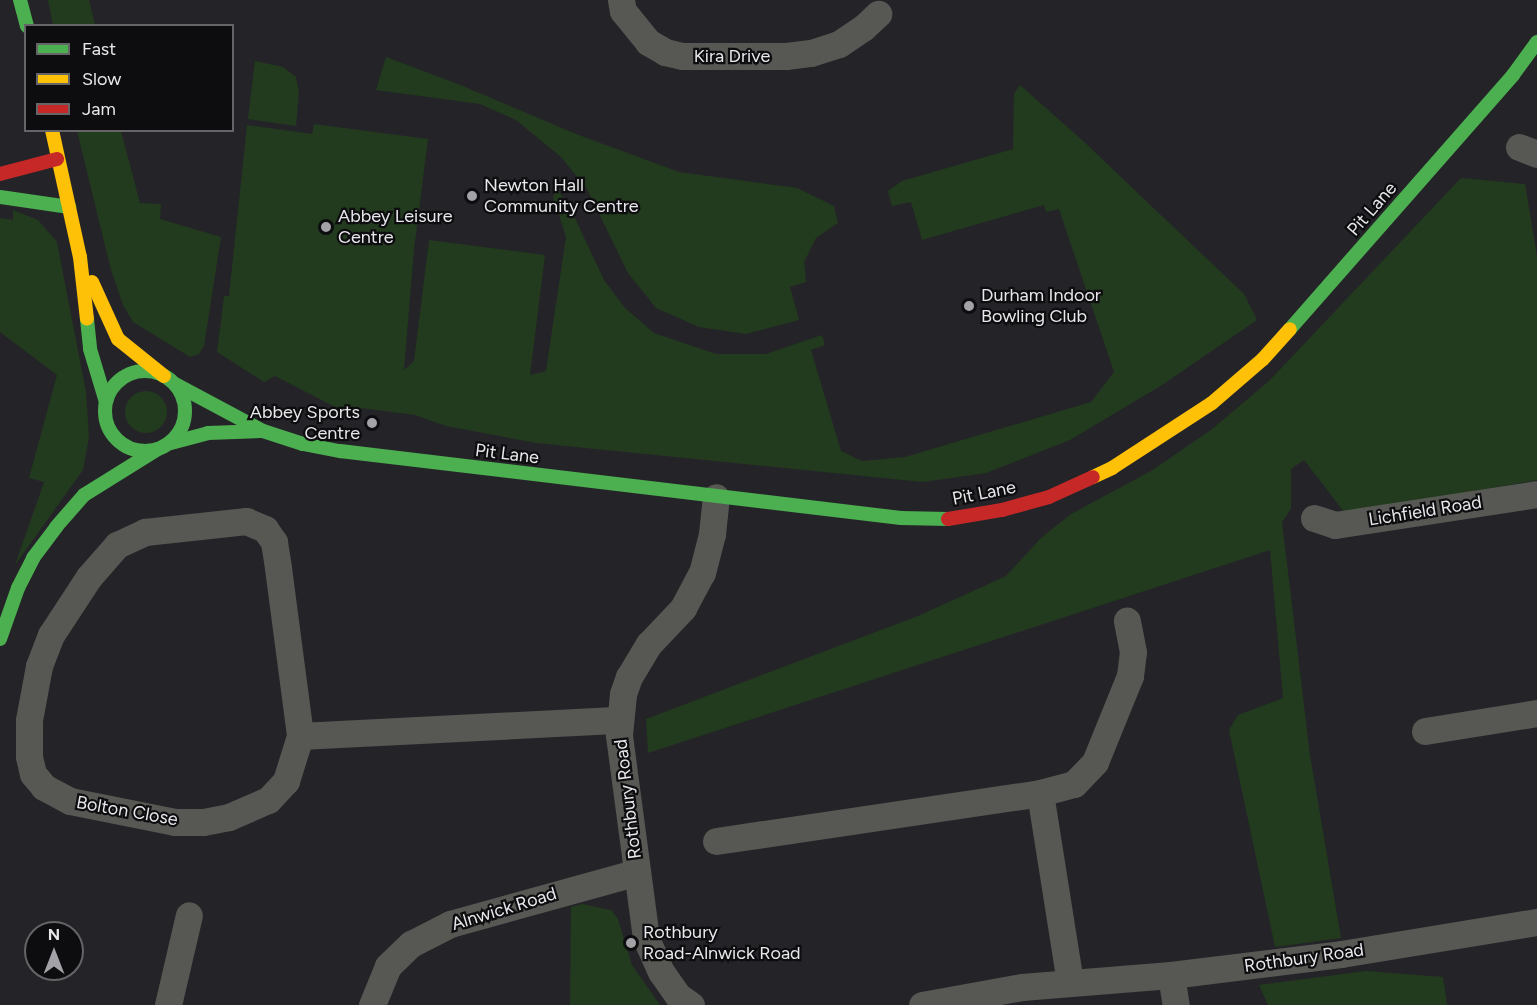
<!DOCTYPE html>
<style>
body{margin:0}
#map{position:relative;width:1537px;height:1005px;overflow:hidden;background:#242428;font-family:Figtree,sans-serif}
div>[style]{position:absolute}
.green>*{inset:0;background:#223a1e}
.round{border-radius:50%}
.street>*{height:27px;margin:-13.5px;padding:0 13.5px;transform-origin:13.5px;border-radius:13.5px;background:#575853}
.fast>*{height:14px;margin:-7px;padding:0 7px;transform-origin:7px;border-radius:7px;background:#4caf50}
.fast>.ring{margin:-7px;padding:0;box-sizing:content-box;background:none;border:14px solid #4caf50;border-radius:50%}
.slow>*{height:14px;margin:-7px;padding:0 7px;transform-origin:7px;border-radius:7px;background:#ffc107}
.jam>*{height:14px;margin:-7px;padding:0 7px;transform-origin:7px;border-radius:7px;background:#c62828}
.dots>*{width:16px;height:16px;translate:-50% -50%;box-sizing:border-box;border:3px solid #0d0c0f;border-radius:50%}
span{translate:-50% -50%;white-space:nowrap;text-align:center;line-height:1.15;-webkit-text-stroke:4.5px #0d0c0f;paint-order:stroke}
.street-label{font-size:18px;color:#e8e8ec}
.poi-label{font-size:18px;color:#e8e8ec}
.left{translate:0 -50%;text-align:left}
.right{translate:-100% -50%;text-align:right}
.legend{position:absolute;left:24px;top:24px;width:210px;height:108px;box-sizing:border-box;background:#0d0c0f;border:2px solid #656467;margin:0;padding:8px 10px;list-style:none;font-size:18px;color:#e8e8ec}
.legend li{display:flex;align-items:center;gap:12px;height:30px}
.legend b{width:30px;border:2px solid #656467}
.north{position:absolute;left:24px;top:921px;width:60px;height:60px;box-sizing:border-box;background:#0d0c0f;border:2px solid #656467;border-radius:50%;rotate:0deg;font-size:16px;font-weight:700;line-height:24px;text-align:center;color:#e8e8ec}
.north::after{content:'';display:block;margin:auto;width:21px;height:27px;background:#a3a3a7;clip-path:polygon(50% 0,100% 100%,50% 72%,0 100%)}
</style>
<div id="map">
<div class="green">
<i style="clip-path:polygon(48px 0,89px 0,95px 25px,53px 25px)"></i>
<i style="clip-path:polygon(386px 57px,458px 84px,576px 134px,679px 172px,797px 188px,834px 206px,838px 223px,816px 238px,804px 262px,806px 282px,790px 287px,799px 320px,746px 334px,699px 327px,656px 308px,628px 273px,587px 189px,561px 157px,516px 120px,480px 104px,376px 90px)"></i>
<i style="clip-path:polygon(255px 61px,283px 67px,296px 77px,299px 92px,296px 126px,248px 119px)"></i>
<i style="clip-path:polygon(1020px 85px,1083px 141px,1244px 294px,1257px 320px,1162px 385px,1070px 440px,986px 473px,923px 482px,536px 443px,446px 426px,415px 415px,361px 408px,343px 411px,275px 376px,264px 382px,217px 352px,224px 296px,229px 296px,247px 125px,312px 134px,314px 124px,428px 139px,414px 249px,404px 370px,414px 361px,429px 240px,545px 255px,530px 375px,546px 371px,566px 237px,553px 197px,557px 188px,573px 214px,604px 280px,625px 308px,654px 333px,716px 354px,766px 354px,822px 335px,825px 345px,811px 350px,841px 451px,862px 461px,905px 457px,1091px 402px,1114px 372px,1059px 209px,1046px 212px,1044px 205px,922px 240px,911px 202px,892px 206px,888px 191px,902px 181px,1013px 149px,1014px 94px)"></i>
<i style="clip-path:polygon(77px 131px,121px 131px,140px 203px,161px 204px,160px 219px,221px 237px,204px 346px,199px 354px,190px 357px,133px 322px,123px 305px,111px 270px)"></i>
<i style="clip-path:polygon(1461px 178px,1525px 184px,1537px 256px,1537px 480px,1345px 513px,1304px 460px,1291px 469px,1291px 509px,1282px 522px,1310px 755px,1341px 938px,1275px 947px,1229px 730px,1238px 715px,1283px 698px,1270px 550px,648px 753px,646px 719px,918px 616px,1006px 576px,1041px 538px,1071px 514px,1151px 471px,1211px 430px,1269px 381px)"></i>
<i style="clip-path:polygon(13px 210px,38px 220px,57px 242px,86px 392px,89px 437px,83px 470px,15px 565px,44px 482px,29px 478px,57px 375px,0 332px,0 218px,13px 220px)"></i>
<i class="round" style="left:125px;top:391px;width:42px;height:42px"></i>
<i style="clip-path:polygon(582px 904px,611px 910px,618px 919px,632px 965px,660px 1005px,570px 1005px,571px 907px)"></i>
<i style="clip-path:polygon(1366px 971px,1443px 977px,1447px 1005px,1268px 1005px,1259px 985px)"></i>
</div>
<div class="street">
<i style="left:621px;top:0;width:11px;rotate:80deg"></i>
<i style="left:623px;top:11px;width:40px;rotate:51deg"></i>
<i style="left:648px;top:42px;width:20px;rotate:30deg"></i>
<i style="left:665px;top:52px;width:18px;rotate:13deg"></i>
<i style="left:683px;top:56px;width:103px"></i>
<i style="left:786px;top:56px;width:25px;rotate:-7deg"></i>
<i style="left:811px;top:53px;width:29px;rotate:-18deg"></i>
<i style="left:839px;top:44px;width:29px;rotate:-34deg"></i>
<i style="left:863px;top:28px;width:21px;rotate:-43deg"></i>
<i style="left:1519px;top:147px;width:19px;rotate:21deg"></i>
<i style="left:1314px;top:518px;width:22px;rotate:18deg"></i>
<i style="left:1335px;top:525px;width:204px;rotate:-8.7deg"></i>
<i style="left:246px;top:521px;width:21px;rotate:23deg"></i>
<i style="left:265px;top:529px;width:16px;rotate:55deg"></i>
<i style="left:274px;top:542px;width:26px;rotate:81deg"></i>
<i style="left:278px;top:568px;width:169px;rotate:82.5deg"></i>
<i style="left:300px;top:736px;width:47px;rotate:107.3deg"></i>
<i style="left:286px;top:781px;width:26px;rotate:133deg"></i>
<i style="left:268px;top:800px;width:43px;rotate:156.4deg"></i>
<i style="left:229px;top:817px;width:26px;rotate:169deg"></i>
<i style="left:203px;top:822px;width:28px;rotate:180deg"></i>
<i style="left:175px;top:822px;width:107px;rotate:-168.7deg"></i>
<i style="left:70px;top:801px;width:30px;rotate:-152deg"></i>
<i style="left:44px;top:787px;width:17px;rotate:-130deg"></i>
<i style="left:33px;top:774px;width:18px;rotate:-103deg"></i>
<i style="left:29px;top:756px;width:36px;rotate:-90deg"></i>
<i style="left:29px;top:720px;width:55px;rotate:-79.5deg"></i>
<i style="left:39px;top:666px;width:33px;rotate:-69deg"></i>
<i style="left:51px;top:635px;width:69px;rotate:-56.8deg"></i>
<i style="left:89px;top:577px;width:43px;rotate:-48.8deg"></i>
<i style="left:117px;top:545px;width:31px;rotate:-25deg"></i>
<i style="left:145px;top:532px;width:102px;rotate:-6.2deg"></i>
<i style="left:1425px;top:731px;width:113px;rotate:-9.1deg"></i>
<i style="left:300px;top:736px;width:320px;rotate:-2.9deg"></i>
<i style="left:1040px;top:793px;width:192px;rotate:81deg"></i>
<i style="left:716px;top:841px;width:328px;rotate:-8.4deg"></i>
<i style="left:1040px;top:793px;width:35px;rotate:-15deg"></i>
<i style="left:1074px;top:784px;width:30px;rotate:-46deg"></i>
<i style="left:1095px;top:762px;width:93px;rotate:-67.9deg"></i>
<i style="left:1130px;top:676px;width:24px;rotate:-83deg"></i>
<i style="left:1133px;top:652px;width:32px;rotate:-101deg"></i>
<i style="left:1171px;top:975px;width:30px;rotate:81deg"></i>
<i style="left:168px;top:1005px;width:92px;rotate:-76.9deg"></i>
<i style="left:372px;top:1005px;width:42px;rotate:-67.7deg"></i>
<i style="left:388px;top:966px;width:32px;rotate:-44deg"></i>
<i style="left:411px;top:944px;width:44px;rotate:-27.1deg"></i>
<i style="left:450px;top:924px;width:194px;rotate:-15.5deg"></i>
<i style="left:691px;top:1005px;width:16px;rotate:-145deg"></i>
<i style="left:678px;top:996px;width:29px;rotate:-125deg"></i>
<i style="left:661px;top:972px;width:37px;rotate:-114deg"></i>
<i style="left:646px;top:938px;width:205px;rotate:-97.6deg"></i>
<i style="left:619px;top:735px;width:41px;rotate:-84.4deg"></i>
<i style="left:623px;top:694px;width:18px;rotate:-71deg"></i>
<i style="left:629px;top:677px;width:39px;rotate:-59deg"></i>
<i style="left:649px;top:644px;width:50px;rotate:-46.6deg"></i>
<i style="left:683px;top:608px;width:40px;rotate:-62deg"></i>
<i style="left:702px;top:573px;width:40px;rotate:-75.6deg"></i>
<i style="left:712px;top:534px;width:37px;rotate:-84deg"></i>
<i style="left:922px;top:1005px;width:102px;rotate:-10.2deg"></i>
<i style="left:1022px;top:987px;width:149px;rotate:-4.6deg"></i>
<i style="left:1171px;top:975px;width:171px;rotate:-7deg"></i>
<i style="left:1341px;top:954px;width:199px;rotate:-9.3deg"></i>
</div>
<div class="fast">
<i style="left:20px;top:0;width:27px;rotate:75deg"></i>
<i style="left:0;top:197px;width:70px;rotate:8.2deg"></i>
<i style="left:87px;top:319px;width:30px;rotate:84deg"></i>
<i style="left:90px;top:349px;width:55px;rotate:73.2deg"></i>
<i style="left:1290px;top:329px;width:338px;rotate:-48.7deg"></i>
<i style="left:1513px;top:75px;width:41px;rotate:-54deg"></i>
<i class="ring" style="left:105px;top:371px;width:66px;height:66px"></i>
<i style="left:175px;top:384px;width:100px;rotate:28.1deg"></i>
<i style="left:263px;top:431px;width:42px;rotate:18deg"></i>
<i style="left:303px;top:444px;width:38px;rotate:11deg"></i>
<i style="left:340px;top:451px;width:565px;rotate:6.81deg"></i>
<i style="left:901px;top:518px;width:47px;rotate:1.2deg"></i>
<i style="left:171px;top:443px;width:38px;rotate:-15deg"></i>
<i style="left:208px;top:433px;width:53px;rotate:-2.2deg"></i>
<i style="left:0;top:639px;width:54px;rotate:-70.6deg"></i>
<i style="left:18px;top:588px;width:34px;rotate:-63deg"></i>
<i style="left:33px;top:558px;width:39px;rotate:-53deg"></i>
<i style="left:56px;top:527px;width:43px;rotate:-48.8deg"></i>
<i style="left:84px;top:495px;width:87px;rotate:-31.9deg"></i>
</div>
<div class="slow">
<i style="left:52px;top:130px;width:130px;rotate:77.6deg"></i>
<i style="left:80px;top:257px;width:62px;rotate:83.6deg"></i>
<i style="left:92px;top:282px;width:63px;rotate:65.5deg"></i>
<i style="left:118px;top:339px;width:59px;rotate:38.8deg"></i>
<i style="left:1093px;top:477px;width:21px;rotate:-25deg"></i>
<i style="left:1112px;top:468px;width:119px;rotate:-33deg"></i>
<i style="left:1212px;top:403px;width:67px;rotate:-40.8deg"></i>
<i style="left:1263px;top:359px;width:40px;rotate:-48deg"></i>
</div>
<div class="jam">
<i style="left:0;top:174px;width:59px;rotate:-14.7deg"></i>
<i style="left:948px;top:519px;width:55px;rotate:-9.5deg"></i>
<i style="left:1002px;top:510px;width:49px;rotate:-15.5deg"></i>
<i style="left:1049px;top:497px;width:48px;rotate:-24.4deg"></i>
</div>
<div class="dots">
<i style="left:472px;top:196px;background:#a3a3a7"></i>
<i style="left:326px;top:227px;background:#a3a3a7"></i>
<i style="left:969px;top:306px;background:#a3a3a7"></i>
<i style="left:372px;top:423px;background:#a3a3a7"></i>
<i style="left:631px;top:943px;background:#a3a3a7"></i>
</div>
<div class="street-label">
<span style="left:732px;top:56px">Kira Drive</span>
<span style="left:1372px;top:209px;rotate:-49deg">Pit Lane</span>
<span style="left:507px;top:454px;rotate:7deg">Pit Lane</span>
<span style="left:984px;top:493px;rotate:-11deg">Pit Lane</span>
<span style="left:1425px;top:511px;rotate:-9deg">Lichfield Road</span>
<span style="left:628px;top:799px;rotate:-97deg">Rothbury Road</span>
<span style="left:127px;top:811px;rotate:10deg">Bolton Close</span>
<span style="left:504px;top:909px;rotate:-17deg">Alnwick Road</span>
<span style="left:1304px;top:958px;rotate:-8deg">Rothbury Road</span>
</div>
<div class="poi-label">
<span class="left" style="left:484px;top:196px">Newton Hall<br>Community Centre</span>
<span class="left" style="left:338px;top:227px">Abbey Leisure<br>Centre</span>
<span class="left" style="left:981px;top:306px">Durham Indoor<br>Bowling Club</span>
<span class="right" style="left:360px;top:423px">Abbey Sports<br>Centre</span>
<span class="left" style="left:643px;top:943px">Rothbury<br>Road-Alnwick Road</span>
</div>
<ul class="legend">
<li><b style="height:8px;background:#4caf50"></b>Fast</li>
<li><b style="height:8px;background:#ffc107"></b>Slow</li>
<li><b style="height:8px;background:#c62828"></b>Jam</li>
</ul>
<div class="north">N</div>
</div>
